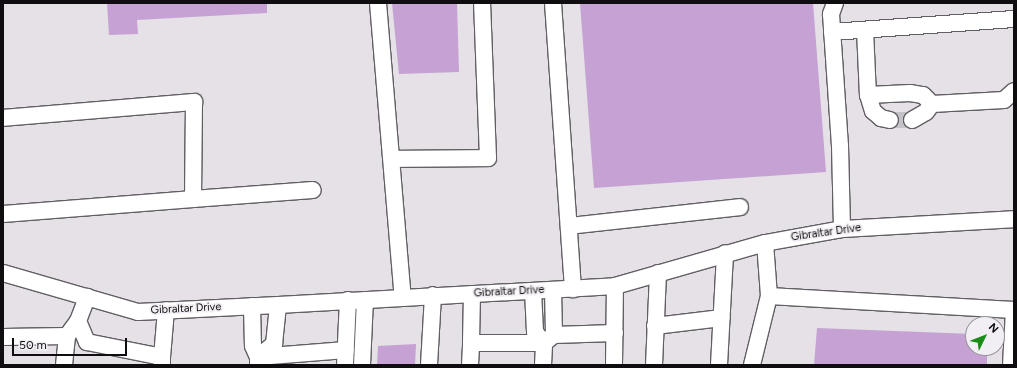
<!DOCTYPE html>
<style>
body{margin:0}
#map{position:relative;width:1017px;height:368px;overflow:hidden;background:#e5e1e7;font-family:Figtree,sans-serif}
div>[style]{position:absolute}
.building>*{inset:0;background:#c5a2d3}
.minor-tunnel>*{height:16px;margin-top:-8px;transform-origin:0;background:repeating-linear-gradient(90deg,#c5c1c7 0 16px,transparent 0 24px)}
.roads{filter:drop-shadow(1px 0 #625f64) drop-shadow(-1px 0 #625f64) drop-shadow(0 1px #625f64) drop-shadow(0 -1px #625f64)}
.minor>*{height:16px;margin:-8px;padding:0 8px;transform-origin:8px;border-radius:8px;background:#fff}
span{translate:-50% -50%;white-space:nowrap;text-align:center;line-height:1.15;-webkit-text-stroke:3.5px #f2eff4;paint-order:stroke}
.street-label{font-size:11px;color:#0f0d0f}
.frame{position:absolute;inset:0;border:4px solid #0f0d0f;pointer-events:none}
.north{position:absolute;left:965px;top:316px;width:40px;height:40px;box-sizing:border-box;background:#f2eff4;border:1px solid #979598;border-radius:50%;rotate:47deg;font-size:11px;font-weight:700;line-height:16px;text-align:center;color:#0f0d0f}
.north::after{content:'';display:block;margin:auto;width:14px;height:18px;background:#198d15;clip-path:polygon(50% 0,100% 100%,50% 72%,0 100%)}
.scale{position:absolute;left:12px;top:338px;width:115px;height:18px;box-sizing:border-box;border:2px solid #0f0d0f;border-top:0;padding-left:5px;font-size:12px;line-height:14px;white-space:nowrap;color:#0f0d0f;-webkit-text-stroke:3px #f2eff4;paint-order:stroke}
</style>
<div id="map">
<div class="building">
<i style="clip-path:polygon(107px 3px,267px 3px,267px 13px,137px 20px,138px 34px,109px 35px)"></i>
<i style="clip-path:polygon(392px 3px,457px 3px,459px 72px,399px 74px)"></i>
<i style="clip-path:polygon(580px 3px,813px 3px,826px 172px,594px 188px)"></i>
<i style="clip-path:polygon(817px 328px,973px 334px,973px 348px,987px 348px,987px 365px,814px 365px)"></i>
<i style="clip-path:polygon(416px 344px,415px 365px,377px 365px,378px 346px)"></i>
</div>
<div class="minor-tunnel">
<i style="left:890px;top:120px;width:22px"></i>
</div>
<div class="roads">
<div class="minor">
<i style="left:378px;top:3px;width:296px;rotate:85.2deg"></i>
<i style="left:553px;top:3px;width:287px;rotate:86deg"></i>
<i style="left:835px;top:3px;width:12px;rotate:110deg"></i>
<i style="left:831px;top:14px;width:132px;rotate:86.1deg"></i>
<i style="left:840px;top:146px;width:83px;rotate:88.6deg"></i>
<i style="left:865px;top:30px;width:65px;rotate:87.4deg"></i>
<i style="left:868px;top:95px;width:17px;rotate:73deg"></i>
<i style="left:873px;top:111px;width:11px;rotate:41deg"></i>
<i style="left:881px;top:118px;width:9px;rotate:13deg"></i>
<i style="left:832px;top:32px;width:182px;rotate:-4.1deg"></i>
<i style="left:868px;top:95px;width:42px;rotate:-2.7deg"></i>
<i style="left:910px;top:93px;width:13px;rotate:9deg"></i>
<i style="left:923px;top:95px;width:13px;rotate:45deg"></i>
<i style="left:3px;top:118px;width:192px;rotate:-4.8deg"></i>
<i style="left:194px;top:102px;width:97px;rotate:90.6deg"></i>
<i style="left:193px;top:199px;width:120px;rotate:-4.3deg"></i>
<i style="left:912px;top:120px;width:16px;rotate:-30deg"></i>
<i style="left:926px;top:112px;width:10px;rotate:-53deg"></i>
<i style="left:932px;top:104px;width:72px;rotate:-3.2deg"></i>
<i style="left:1004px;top:100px;width:13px;rotate:-42deg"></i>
<i style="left:392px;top:159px;width:96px;rotate:-0.6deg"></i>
<i style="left:488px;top:158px;width:155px;rotate:-92.2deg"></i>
<i style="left:3px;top:214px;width:191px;rotate:-4.5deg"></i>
<i style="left:569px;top:226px;width:172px;rotate:-6.3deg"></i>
<i style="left:3px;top:273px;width:141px;rotate:16.1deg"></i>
<i style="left:138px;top:312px;width:140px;rotate:-2.9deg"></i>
<i style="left:278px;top:305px;width:338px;rotate:-3.2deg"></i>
<i style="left:615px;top:286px;width:156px;rotate:-16deg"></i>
<i style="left:765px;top:243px;width:78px;rotate:-10.3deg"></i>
<i style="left:842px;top:229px;width:172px;rotate:-3.3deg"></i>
<i style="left:553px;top:290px;width:45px;rotate:88.7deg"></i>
<i style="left:533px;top:291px;width:41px;rotate:87.2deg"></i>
<i style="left:535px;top:332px;width:14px;rotate:51deg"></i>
<i style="left:472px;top:294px;width:49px;rotate:91.2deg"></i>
<i style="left:471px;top:343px;width:73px"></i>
<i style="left:769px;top:296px;width:245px;rotate:3.3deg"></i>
<i style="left:1014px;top:310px;width:55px;rotate:93.1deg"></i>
<i style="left:252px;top:306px;width:40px;rotate:88.6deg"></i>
<i style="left:253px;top:346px;width:12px;rotate:66deg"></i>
<i style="left:258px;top:357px;width:8px;rotate:90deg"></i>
<i style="left:78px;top:321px;width:23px;rotate:67deg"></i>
<i style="left:87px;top:342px;width:76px;rotate:11.3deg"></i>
<i style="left:162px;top:357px;width:8px;rotate:90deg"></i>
<i style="left:655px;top:326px;width:67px;rotate:-6.8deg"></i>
<i style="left:3px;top:337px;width:64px;rotate:-0.9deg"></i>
<i style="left:162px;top:357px;width:47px;rotate:-85.1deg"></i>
<i style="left:258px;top:357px;width:88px;rotate:-4.5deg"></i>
<i style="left:258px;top:357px;width:21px;rotate:-39deg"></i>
<i style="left:274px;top:344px;width:39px;rotate:-84deg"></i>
<i style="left:64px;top:365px;width:29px;rotate:-84deg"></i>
<i style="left:67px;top:336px;width:19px;rotate:-54deg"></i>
<i style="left:78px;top:321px;width:26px;rotate:-69deg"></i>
<i style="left:345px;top:365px;width:65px;rotate:-87.4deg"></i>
<i style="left:362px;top:365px;width:65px;rotate:-87.4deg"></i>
<i style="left:429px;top:365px;width:70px;rotate:-86.7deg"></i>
<i style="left:470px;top:365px;width:22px;rotate:-87deg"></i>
<i style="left:543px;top:365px;width:22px;rotate:-87deg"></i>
<i style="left:544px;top:343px;width:13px;rotate:-39deg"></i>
<i style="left:554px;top:335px;width:61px;rotate:-1.9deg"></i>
<i style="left:614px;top:365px;width:79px;rotate:-89.3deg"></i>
<i style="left:654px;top:365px;width:92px;rotate:-87.5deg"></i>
<i style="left:719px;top:365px;width:112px;rotate:-86.9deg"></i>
<i style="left:752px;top:365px;width:71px;rotate:-76.2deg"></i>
<i style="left:769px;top:296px;width:53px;rotate:-94.3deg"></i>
</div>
</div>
<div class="street-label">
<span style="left:826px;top:233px;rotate:-8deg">Gibraltar Drive</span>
<span style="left:509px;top:292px;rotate:-3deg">Gibraltar Drive</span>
<span style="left:186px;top:309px;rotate:-3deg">Gibraltar Drive</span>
</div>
<div class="frame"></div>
<div class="north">N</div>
<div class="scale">50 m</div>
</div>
